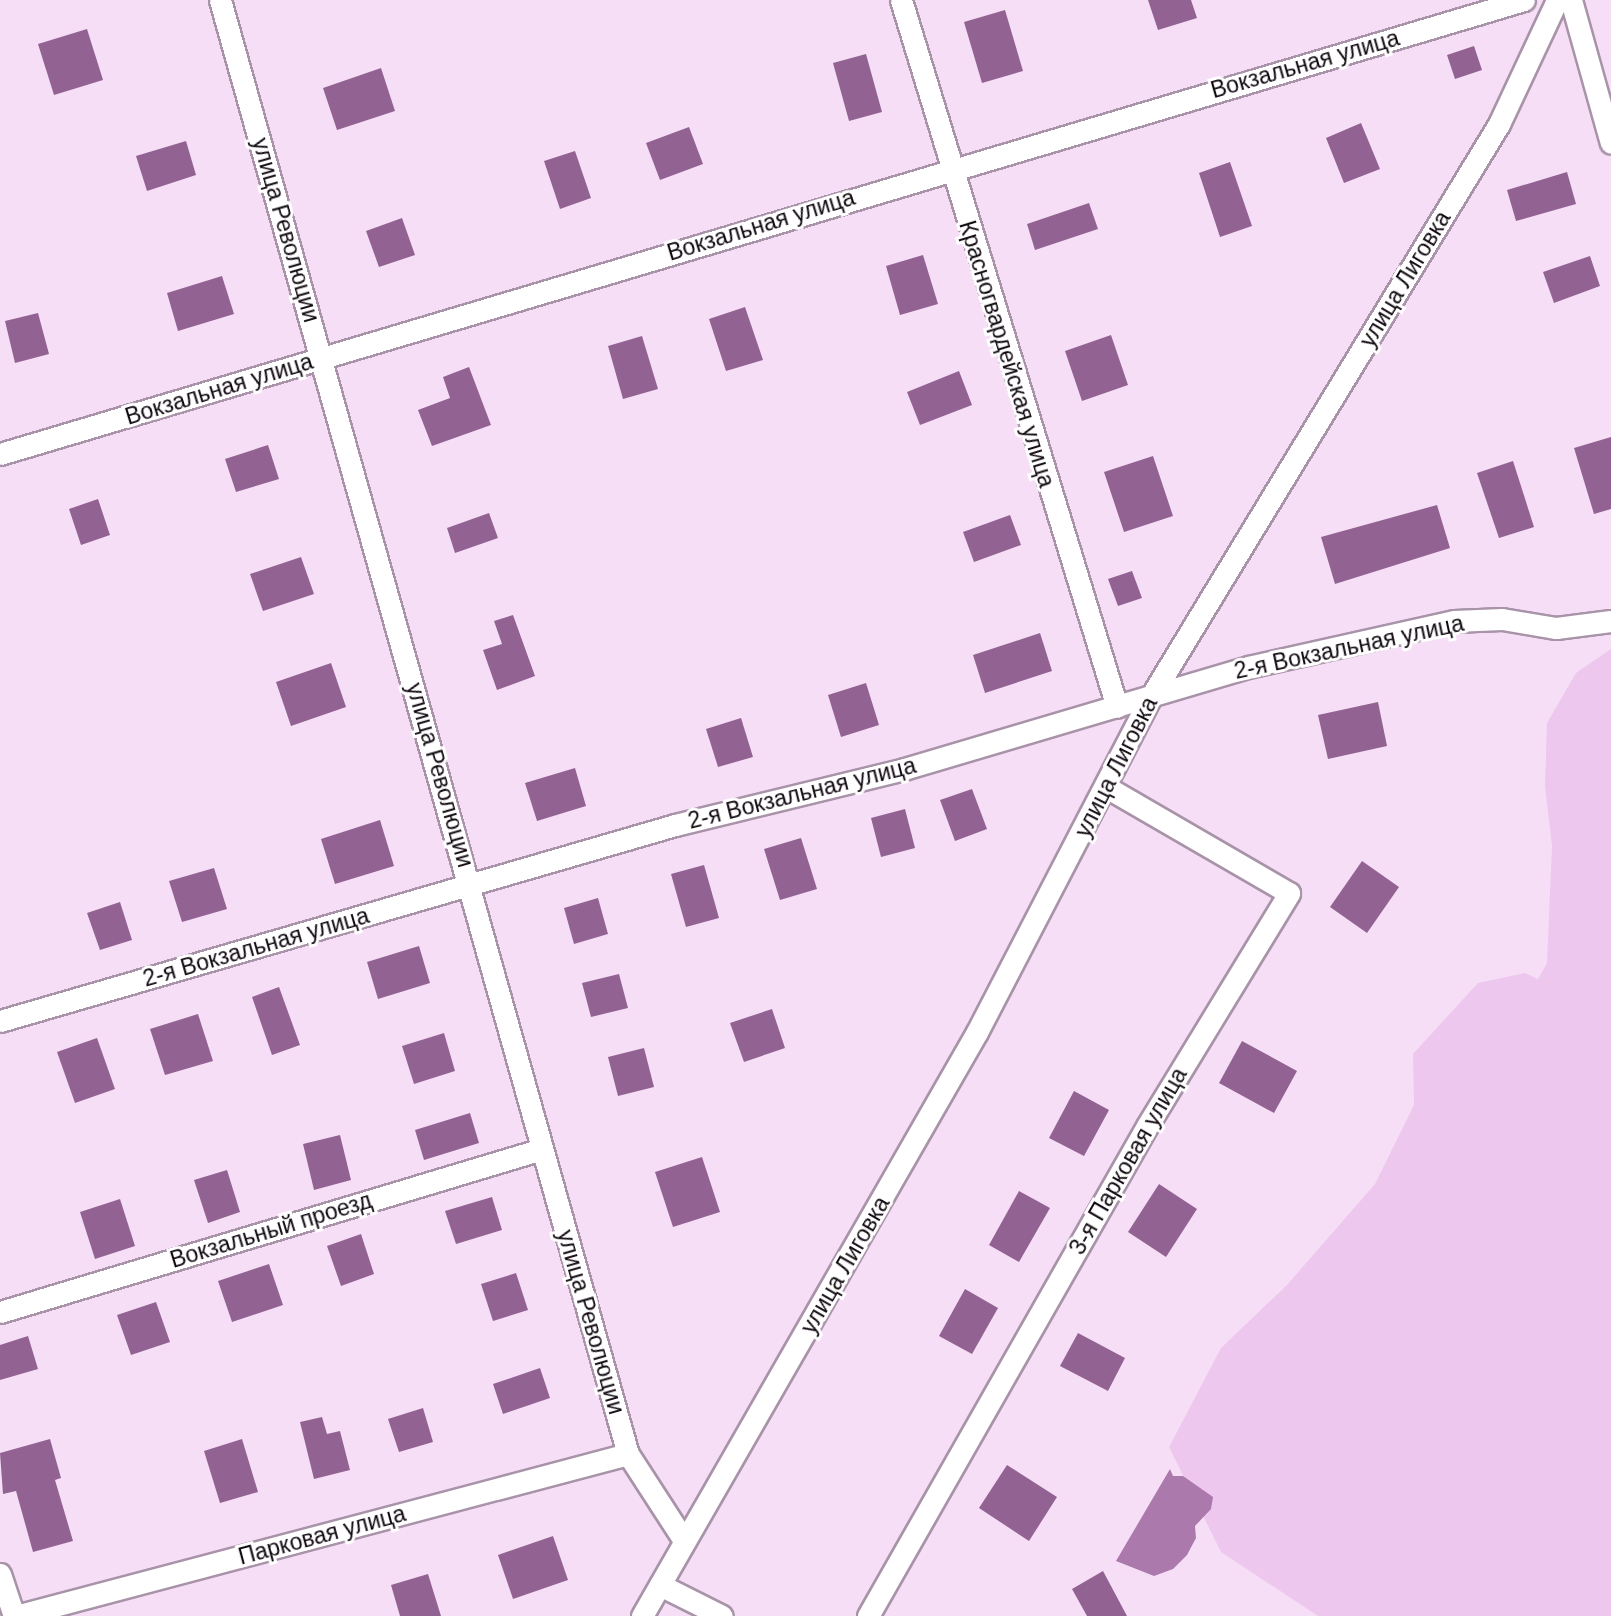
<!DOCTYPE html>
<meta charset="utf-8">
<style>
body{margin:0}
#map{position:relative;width:1611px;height:1616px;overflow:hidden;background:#f6dff6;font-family:Arial,sans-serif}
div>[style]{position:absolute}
.green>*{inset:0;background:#edc7ed}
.water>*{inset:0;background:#ab79ac}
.building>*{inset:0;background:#926293}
.roads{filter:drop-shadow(2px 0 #a893a8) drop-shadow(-2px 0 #a893a8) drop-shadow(0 2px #a893a8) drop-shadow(0 -2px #a893a8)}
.street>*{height:21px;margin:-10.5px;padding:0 10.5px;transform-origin:10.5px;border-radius:10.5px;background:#fff}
span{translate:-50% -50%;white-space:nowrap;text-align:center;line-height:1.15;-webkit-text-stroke:6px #fff;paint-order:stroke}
.street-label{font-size:23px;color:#100910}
</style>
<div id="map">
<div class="green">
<i style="clip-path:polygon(1611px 649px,1611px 1616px,1318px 1616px,1221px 1552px,1169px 1447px,1221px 1348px,1287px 1285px,1375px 1184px,1414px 1105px,1413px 1054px,1478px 983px,1525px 973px,1538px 979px,1547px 963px,1552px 846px,1545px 786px,1547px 723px,1576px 673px)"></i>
</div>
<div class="water">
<i style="clip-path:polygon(1170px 1469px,1173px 1476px,1183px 1476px,1213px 1497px,1211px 1509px,1195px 1526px,1196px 1538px,1187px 1555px,1173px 1569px,1154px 1576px,1116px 1561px)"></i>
</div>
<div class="building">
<i style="clip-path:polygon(1148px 0,1191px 0,1197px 18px,1158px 30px)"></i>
<i style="clip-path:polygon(1005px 10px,1023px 71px,982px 83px,964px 22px)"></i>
<i style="clip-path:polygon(87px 29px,103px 80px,54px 95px,38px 44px)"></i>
<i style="clip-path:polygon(1474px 46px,1482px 70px,1455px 79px,1447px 55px)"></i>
<i style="clip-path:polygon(866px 54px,882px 112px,849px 121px,833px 63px)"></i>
<i style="clip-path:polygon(381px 68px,395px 111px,337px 130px,323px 88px)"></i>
<i style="clip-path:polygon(1361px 123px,1380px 169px,1344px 183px,1326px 138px)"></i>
<i style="clip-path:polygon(689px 127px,703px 164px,660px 180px,646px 143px)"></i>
<i style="clip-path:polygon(186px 141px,196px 175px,147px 191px,136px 156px)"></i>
<i style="clip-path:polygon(575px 151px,591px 198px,560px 209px,544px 161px)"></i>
<i style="clip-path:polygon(1230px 162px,1252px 226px,1220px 237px,1199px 173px)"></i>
<i style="clip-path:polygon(1567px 172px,1576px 204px,1516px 221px,1507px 190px)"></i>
<i style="clip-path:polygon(1089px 203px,1098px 229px,1035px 250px,1027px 224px)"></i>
<i style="clip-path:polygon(402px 218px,415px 255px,379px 267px,366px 231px)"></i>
<i style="clip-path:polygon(923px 255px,938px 304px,900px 315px,886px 266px)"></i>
<i style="clip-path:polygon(1590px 256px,1600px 286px,1554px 303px,1543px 272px)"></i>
<i style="clip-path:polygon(222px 276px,234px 314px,178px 331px,167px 293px)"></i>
<i style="clip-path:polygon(745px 307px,763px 360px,726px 371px,709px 319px)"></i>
<i style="clip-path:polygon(38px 313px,49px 354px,15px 363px,5px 321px)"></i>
<i style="clip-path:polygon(1111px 335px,1128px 385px,1082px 401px,1065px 351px)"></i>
<i style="clip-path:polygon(642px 336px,658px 389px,623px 399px,608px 346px)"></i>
<i style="clip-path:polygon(469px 367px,491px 425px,432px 446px,418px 410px,450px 398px,443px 377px)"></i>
<i style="clip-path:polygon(959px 371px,972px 405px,920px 425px,907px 392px)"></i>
<i style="clip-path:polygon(1611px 437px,1611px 509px,1594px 514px,1574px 448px)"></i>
<i style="clip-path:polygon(268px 445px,279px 479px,236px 492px,225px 459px)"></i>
<i style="clip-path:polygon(1153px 456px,1173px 516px,1124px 532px,1104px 472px)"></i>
<i style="clip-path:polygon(1513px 461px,1534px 527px,1499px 538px,1477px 473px)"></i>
<i style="clip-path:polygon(98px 499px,110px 535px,81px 545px,69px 509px)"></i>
<i style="clip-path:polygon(1437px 505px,1450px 548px,1335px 584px,1321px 537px)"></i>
<i style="clip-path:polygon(489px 513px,498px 538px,455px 553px,447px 528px)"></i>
<i style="clip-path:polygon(1010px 515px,1021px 545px,974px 562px,963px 532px)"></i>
<i style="clip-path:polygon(301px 557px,314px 594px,263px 611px,250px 574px)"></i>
<i style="clip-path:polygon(1132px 571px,1142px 598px,1118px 606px,1108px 579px)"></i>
<i style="clip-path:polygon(513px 615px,535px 676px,497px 690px,483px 650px,502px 644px,494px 621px)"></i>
<i style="clip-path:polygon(1040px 633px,1052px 671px,985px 693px,973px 655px)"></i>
<i style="clip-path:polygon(331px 663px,346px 707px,291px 726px,276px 682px)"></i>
<i style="clip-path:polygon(866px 683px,879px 725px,841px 737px,828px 695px)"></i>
<i style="clip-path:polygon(1378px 702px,1387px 746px,1328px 759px,1318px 715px)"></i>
<i style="clip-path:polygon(741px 718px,753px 757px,718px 767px,706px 729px)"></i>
<i style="clip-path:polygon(575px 768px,586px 806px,537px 821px,525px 783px)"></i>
<i style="clip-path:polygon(972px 789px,987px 829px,955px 841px,940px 800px)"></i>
<i style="clip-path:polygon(905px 809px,915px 848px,881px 857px,871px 818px)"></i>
<i style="clip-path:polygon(380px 820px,394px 866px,335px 884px,321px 839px)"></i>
<i style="clip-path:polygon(801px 838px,817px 889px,780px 900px,764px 849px)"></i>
<i style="clip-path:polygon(1362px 861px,1399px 887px,1367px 933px,1330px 907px)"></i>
<i style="clip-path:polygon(704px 865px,719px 918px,686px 927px,671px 874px)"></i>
<i style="clip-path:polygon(214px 868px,227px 909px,182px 922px,169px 881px)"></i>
<i style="clip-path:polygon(598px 898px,608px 934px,574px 944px,564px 908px)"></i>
<i style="clip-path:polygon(120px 902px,132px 940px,100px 950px,87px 913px)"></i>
<i style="clip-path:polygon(419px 946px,430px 983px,378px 999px,367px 962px)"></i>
<i style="clip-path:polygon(619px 974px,628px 1008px,591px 1017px,582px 983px)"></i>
<i style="clip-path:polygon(279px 987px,300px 1045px,272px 1055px,252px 997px)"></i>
<i style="clip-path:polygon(772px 1009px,785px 1048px,744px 1062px,730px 1023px)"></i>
<i style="clip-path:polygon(198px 1014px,213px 1061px,165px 1075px,150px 1029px)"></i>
<i style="clip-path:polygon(444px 1033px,455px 1071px,414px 1084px,402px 1046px)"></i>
<i style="clip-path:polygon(97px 1038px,115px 1089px,75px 1103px,57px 1052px)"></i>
<i style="clip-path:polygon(1242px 1041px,1297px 1071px,1274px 1113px,1219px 1083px)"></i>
<i style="clip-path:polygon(644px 1048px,654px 1087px,618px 1096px,608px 1057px)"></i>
<i style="clip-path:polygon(1074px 1091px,1109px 1110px,1084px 1156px,1049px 1138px)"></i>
<i style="clip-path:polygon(470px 1113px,479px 1143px,424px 1160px,415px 1130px)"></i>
<i style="clip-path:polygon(340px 1135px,351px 1180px,314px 1190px,303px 1144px)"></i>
<i style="clip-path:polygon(702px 1157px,720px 1212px,673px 1227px,655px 1172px)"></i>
<i style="clip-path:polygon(227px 1170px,240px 1212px,208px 1223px,194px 1180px)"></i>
<i style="clip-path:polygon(1159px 1184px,1197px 1209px,1166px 1257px,1128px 1232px)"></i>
<i style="clip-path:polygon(1019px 1191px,1050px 1208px,1019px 1262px,989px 1245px)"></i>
<i style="clip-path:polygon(492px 1197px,502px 1230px,456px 1244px,445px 1211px)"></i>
<i style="clip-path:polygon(120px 1199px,135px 1246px,95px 1259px,80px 1212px)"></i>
<i style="clip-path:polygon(361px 1234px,374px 1274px,341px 1286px,327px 1246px)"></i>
<i style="clip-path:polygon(269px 1264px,283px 1305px,232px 1322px,218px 1281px)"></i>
<i style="clip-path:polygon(516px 1273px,528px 1310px,493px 1321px,481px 1284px)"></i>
<i style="clip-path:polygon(965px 1289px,998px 1308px,972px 1354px,939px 1336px)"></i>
<i style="clip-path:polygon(156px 1302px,170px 1342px,131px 1355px,117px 1315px)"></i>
<i style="clip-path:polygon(1078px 1333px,1125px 1358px,1108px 1391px,1060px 1366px)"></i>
<i style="clip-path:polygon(28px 1336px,38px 1369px,0 1380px,0 1345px)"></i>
<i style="clip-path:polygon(540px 1368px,550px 1398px,503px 1414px,493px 1384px)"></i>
<i style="clip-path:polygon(423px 1408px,433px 1442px,399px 1452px,388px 1419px)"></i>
<i style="clip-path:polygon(322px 1417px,327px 1434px,340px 1431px,350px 1470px,314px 1479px,300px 1422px)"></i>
<i style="clip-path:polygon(50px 1439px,61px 1478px,55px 1480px,73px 1541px,33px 1552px,16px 1491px,3px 1494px,0 1453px)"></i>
<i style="clip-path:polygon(242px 1439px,258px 1492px,220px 1503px,204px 1451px)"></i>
<i style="clip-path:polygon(1007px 1465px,1057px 1497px,1029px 1541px,979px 1508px)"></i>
<i style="clip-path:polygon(553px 1536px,568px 1580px,513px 1599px,498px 1555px)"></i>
<i style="clip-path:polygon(1103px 1571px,1127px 1616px,1087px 1616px,1072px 1589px)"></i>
<i style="clip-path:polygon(428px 1574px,441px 1616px,400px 1616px,391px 1585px)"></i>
</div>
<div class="roads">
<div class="street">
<i style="left:220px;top:0;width:1510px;rotate:74.33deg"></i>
<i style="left:628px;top:1454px;width:101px;rotate:57.1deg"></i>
<i style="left:901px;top:0;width:739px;rotate:73.01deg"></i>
<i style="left:1571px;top:0;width:148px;rotate:74.4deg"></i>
<i style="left:0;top:454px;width:1590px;rotate:-16.59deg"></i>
<i style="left:0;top:1021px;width:703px;rotate:-16.19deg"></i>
<i style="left:675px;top:825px;width:236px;rotate:-13.7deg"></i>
<i style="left:904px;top:769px;width:359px;rotate:-16.5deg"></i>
<i style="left:1248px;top:667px;width:211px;rotate:-12.6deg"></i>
<i style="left:1454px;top:621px;width:48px;rotate:-2.4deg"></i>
<i style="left:1502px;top:619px;width:55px;rotate:9.5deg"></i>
<i style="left:1556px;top:628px;width:55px;rotate:-7.3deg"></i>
<i style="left:0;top:1312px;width:566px;rotate:-16.74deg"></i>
<i style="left:0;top:1574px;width:44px;rotate:71.6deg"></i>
<i style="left:660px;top:1585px;width:69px;rotate:26.6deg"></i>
<i style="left:16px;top:1616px;width:633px;rotate:-14.83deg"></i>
<i style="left:642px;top:1616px;width:673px;rotate:-60.16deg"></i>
<i style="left:977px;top:1032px;width:376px;rotate:-62.6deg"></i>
<i style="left:1150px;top:698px;width:672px;rotate:-58.7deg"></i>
<i style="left:1499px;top:124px;width:137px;rotate:-64.9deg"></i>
<i style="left:868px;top:1616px;width:564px;rotate:-60.34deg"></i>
<i style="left:1147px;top:1126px;width:273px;rotate:-58.6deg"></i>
<i style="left:1289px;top:893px;width:211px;rotate:-149.9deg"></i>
</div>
</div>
<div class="street-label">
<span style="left:1305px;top:64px;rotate:-16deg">Вокзальная улица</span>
<span style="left:761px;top:225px;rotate:-17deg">Вокзальная улица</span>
<span style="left:286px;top:230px;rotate:74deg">улица Революции</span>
<span style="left:1405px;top:279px;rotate:-59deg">улица Лиговка</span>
<span style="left:1007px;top:354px;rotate:73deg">Красногвардейская улица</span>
<span style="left:219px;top:389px;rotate:-17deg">Вокзальная улица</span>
<span style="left:1349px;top:647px;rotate:-12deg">2-я Вокзальная улица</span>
<span style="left:1116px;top:767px;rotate:-63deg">улица Лиговка</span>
<span style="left:440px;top:775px;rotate:74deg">улица Революции</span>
<span style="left:802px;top:793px;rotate:-14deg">2-я Вокзальная улица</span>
<span style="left:256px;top:947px;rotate:-16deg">2-я Вокзальная улица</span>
<span style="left:1128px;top:1161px;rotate:-60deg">3-я Парковая улица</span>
<span style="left:271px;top:1230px;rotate:-17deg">Вокзальный проезд</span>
<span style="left:845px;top:1265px;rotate:-60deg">улица Лиговка</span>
<span style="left:591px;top:1322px;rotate:74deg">улица Революции</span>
<span style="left:322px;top:1535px;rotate:-15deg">Парковая улица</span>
</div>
</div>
